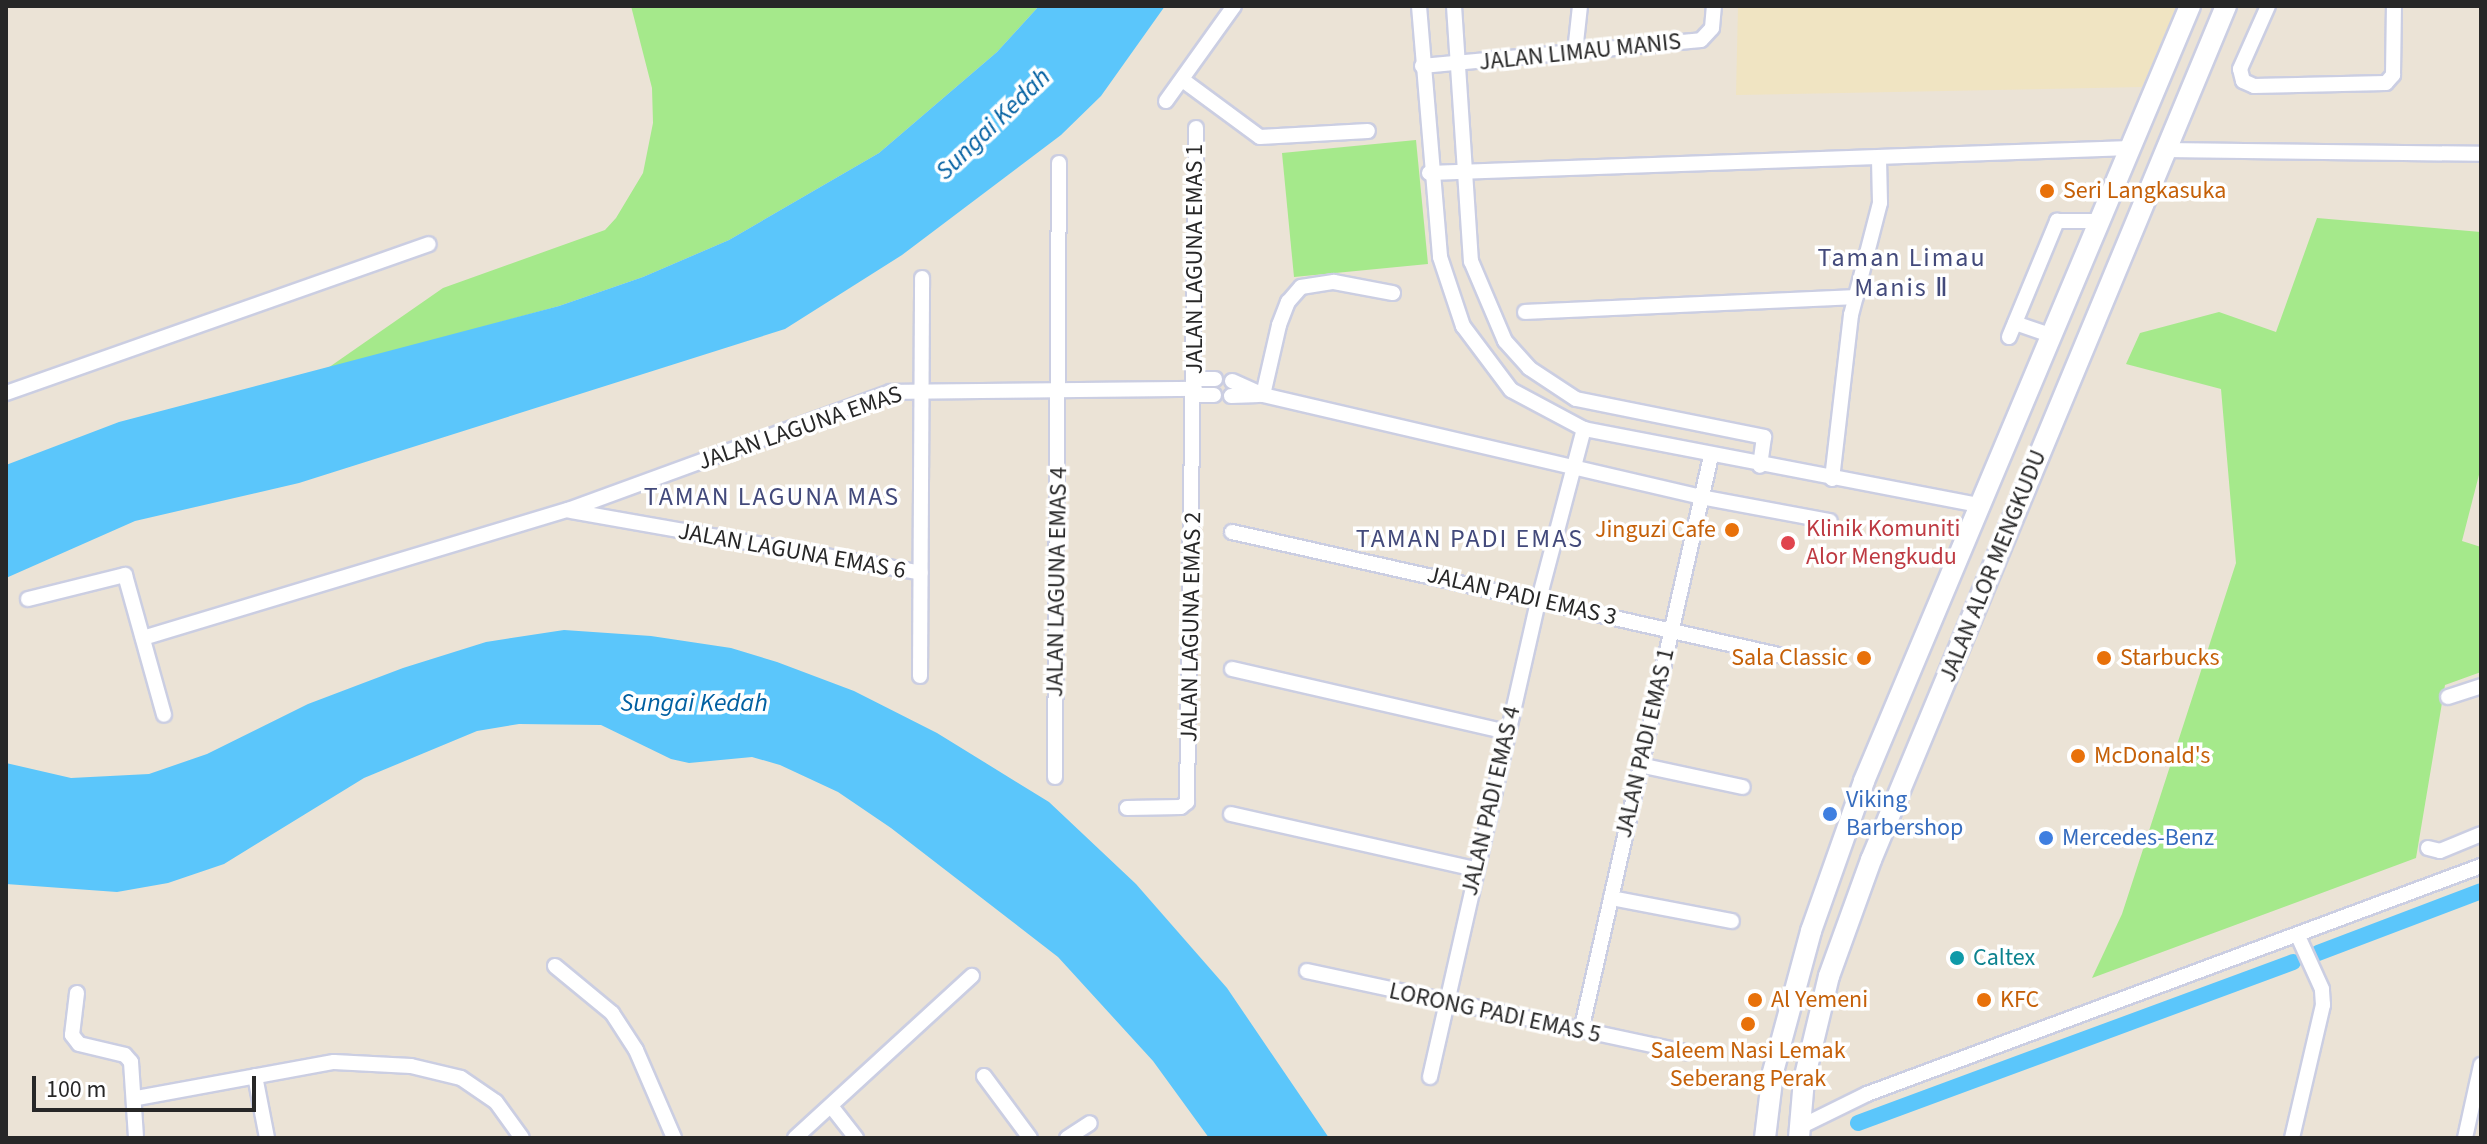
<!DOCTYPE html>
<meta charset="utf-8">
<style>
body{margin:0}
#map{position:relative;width:2487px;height:1144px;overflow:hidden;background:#ebe3d6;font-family:"Source Sans 3",sans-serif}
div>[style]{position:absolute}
.education>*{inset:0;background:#f0e4c2}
.green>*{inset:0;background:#a5e98b}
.water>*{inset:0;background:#5bc6fb}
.canal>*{height:16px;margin:-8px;padding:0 8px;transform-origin:8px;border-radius:8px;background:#5bc6fb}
.roads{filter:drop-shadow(2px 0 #cbcee2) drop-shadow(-2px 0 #cbcee2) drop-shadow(0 2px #cbcee2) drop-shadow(0 -2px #cbcee2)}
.minor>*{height:14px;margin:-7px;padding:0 7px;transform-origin:7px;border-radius:7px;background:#fff}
.secondary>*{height:20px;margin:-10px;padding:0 10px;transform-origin:10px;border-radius:10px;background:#fff}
.dots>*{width:22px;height:22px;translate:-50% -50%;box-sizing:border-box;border:4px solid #fff;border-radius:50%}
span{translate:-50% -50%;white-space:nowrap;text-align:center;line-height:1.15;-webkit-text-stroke:7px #fff;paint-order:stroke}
.street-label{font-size:24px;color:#272727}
.food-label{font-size:24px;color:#c56008}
.left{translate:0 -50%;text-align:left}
.right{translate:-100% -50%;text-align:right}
.health-label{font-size:24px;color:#be3a42}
.shop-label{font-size:24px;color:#366cbe}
.culture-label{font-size:24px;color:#0d838f}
.water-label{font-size:26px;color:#005fa1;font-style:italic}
.neighbourhood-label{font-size:26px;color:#434a7b;letter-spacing:2px}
.frame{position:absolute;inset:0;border:8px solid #272727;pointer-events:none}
.scale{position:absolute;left:32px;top:1076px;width:224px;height:36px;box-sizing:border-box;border:4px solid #272727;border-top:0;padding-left:10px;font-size:24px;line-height:28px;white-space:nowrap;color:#272727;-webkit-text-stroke:6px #fff;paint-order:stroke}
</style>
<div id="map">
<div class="education">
<i style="clip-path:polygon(1738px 6px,2177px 6px,2142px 87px,1736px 95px)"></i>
</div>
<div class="green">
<i style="clip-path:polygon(631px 6px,1039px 6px,997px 52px,879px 153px,729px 240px,643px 277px,559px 306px,325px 370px,443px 288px,605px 230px,616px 218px,643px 173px,653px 123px,652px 88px)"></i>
<i style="clip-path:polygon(1416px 140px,1428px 264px,1294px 277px,1282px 153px)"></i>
<i style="clip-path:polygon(2317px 218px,2481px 232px,2481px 467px,2462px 541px,2481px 547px,2481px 672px,2445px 685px,2416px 858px,2092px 978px,2122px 914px,2236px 563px,2221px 389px,2126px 364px,2140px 333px,2219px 312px,2276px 332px)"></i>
</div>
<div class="water">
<i style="clip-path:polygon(1039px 6px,1165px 6px,1101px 96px,1061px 135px,902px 255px,785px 329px,299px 483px,135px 521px,6px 578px,6px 465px,119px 422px,559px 306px,643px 277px,729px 240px,879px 153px,997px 52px)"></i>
<i style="clip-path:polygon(564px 630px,651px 636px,731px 648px,777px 662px,854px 691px,937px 733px,1049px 802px,1136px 884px,1227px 988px,1329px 1138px,1209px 1138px,1153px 1061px,1058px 957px,891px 828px,838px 792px,780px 765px,752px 757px,689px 763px,671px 759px,601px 725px,519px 724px,477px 731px,364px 778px,224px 864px,168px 883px,117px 892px,6px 884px,6px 763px,71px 778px,149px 774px,207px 754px,308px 704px,403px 668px,486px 642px)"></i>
</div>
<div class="canal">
<i style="left:2318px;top:953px;width:174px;rotate:-20.8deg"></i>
<i style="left:1858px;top:1123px;width:464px;rotate:-20.3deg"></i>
</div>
<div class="roads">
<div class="minor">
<i style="left:1419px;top:6px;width:252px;rotate:85.2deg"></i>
<i style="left:1440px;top:257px;width:73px;rotate:71.6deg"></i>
<i style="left:1463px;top:326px;width:80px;rotate:53.1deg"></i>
<i style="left:1511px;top:390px;width:83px;rotate:28.1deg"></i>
<i style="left:1584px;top:429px;width:405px;rotate:10.9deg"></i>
<i style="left:1454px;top:6px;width:256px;rotate:86.2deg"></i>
<i style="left:1471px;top:261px;width:87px;rotate:67deg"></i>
<i style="left:1505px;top:341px;width:36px;rotate:48deg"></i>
<i style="left:1529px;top:368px;width:56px;rotate:33.4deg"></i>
<i style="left:1576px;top:399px;width:192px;rotate:11.4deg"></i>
<i style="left:1764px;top:437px;width:29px;rotate:98deg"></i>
<i style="left:2268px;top:6px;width:69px;rotate:114deg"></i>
<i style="left:2240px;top:69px;width:12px;rotate:76deg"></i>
<i style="left:2243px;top:81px;width:12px;rotate:24deg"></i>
<i style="left:2254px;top:86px;width:132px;rotate:-1.3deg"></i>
<i style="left:2386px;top:83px;width:11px;rotate:-49deg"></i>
<i style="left:2393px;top:75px;width:69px;rotate:-89.2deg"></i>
<i style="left:1575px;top:52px;width:46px;rotate:-83.8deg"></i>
<i style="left:1422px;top:66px;width:280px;rotate:-5.3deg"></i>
<i style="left:1701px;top:40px;width:16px;rotate:-47deg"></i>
<i style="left:1712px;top:28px;width:22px;rotate:-85deg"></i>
<i style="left:1184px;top:81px;width:94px;rotate:36.4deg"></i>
<i style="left:1260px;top:137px;width:108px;rotate:-3.2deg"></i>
<i style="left:1166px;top:101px;width:117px;rotate:-54.4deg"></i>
<i style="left:2165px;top:150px;width:316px;rotate:0.7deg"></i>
<i style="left:1429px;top:173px;width:702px;rotate:-2.04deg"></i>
<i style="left:1525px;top:312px;width:331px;rotate:-2.6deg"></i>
<i style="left:2015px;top:323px;width:39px;rotate:19deg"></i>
<i style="left:2009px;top:337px;width:126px;rotate:-67.5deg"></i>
<i style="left:2057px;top:221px;width:44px"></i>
<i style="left:1195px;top:379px;width:20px"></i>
<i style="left:1232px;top:381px;width:34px;rotate:24deg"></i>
<i style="left:1263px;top:395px;width:449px;rotate:13.1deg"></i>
<i style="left:1700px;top:497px;width:132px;rotate:10.5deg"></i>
<i style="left:6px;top:393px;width:448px;rotate:-19.4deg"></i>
<i style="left:1195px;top:395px;width:19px"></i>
<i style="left:1263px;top:395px;width:72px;rotate:-77.1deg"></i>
<i style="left:1279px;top:325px;width:25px;rotate:-69deg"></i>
<i style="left:1288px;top:302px;width:20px;rotate:-49deg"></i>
<i style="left:1301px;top:287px;width:33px;rotate:-9deg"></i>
<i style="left:1334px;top:282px;width:60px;rotate:10.6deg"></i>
<i style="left:1231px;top:396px;width:28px;rotate:-2deg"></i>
<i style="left:1832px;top:479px;width:165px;rotate:-83.4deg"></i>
<i style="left:1851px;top:315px;width:116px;rotate:-75.5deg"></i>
<i style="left:1880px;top:203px;width:45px;rotate:-91.3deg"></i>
<i style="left:571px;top:511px;width:355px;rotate:10deg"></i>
<i style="left:1232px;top:532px;width:574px;rotate:12.68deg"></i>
<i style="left:28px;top:599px;width:100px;rotate:-13.9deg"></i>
<i style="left:125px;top:575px;width:145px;rotate:74.4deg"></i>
<i style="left:143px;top:638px;width:444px;rotate:-16.8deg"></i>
<i style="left:568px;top:510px;width:343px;rotate:-20.1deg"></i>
<i style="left:890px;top:392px;width:305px;rotate:-0.6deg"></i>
<i style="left:1232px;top:669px;width:283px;rotate:12.9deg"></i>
<i style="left:920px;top:676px;width:398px;rotate:-89.7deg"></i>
<i style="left:2448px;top:697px;width:35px;rotate:-18deg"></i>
<i style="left:1640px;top:765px;width:105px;rotate:12.1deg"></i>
<i style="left:1055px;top:777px;width:614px;rotate:-89.63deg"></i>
<i style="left:1127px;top:808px;width:54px;rotate:-1.1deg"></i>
<i style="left:1181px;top:807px;width:8px;rotate:-40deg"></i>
<i style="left:1187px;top:802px;width:674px;rotate:-89.23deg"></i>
<i style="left:1231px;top:814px;width:251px;rotate:12.7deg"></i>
<i style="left:2428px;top:848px;width:12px;rotate:14deg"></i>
<i style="left:2440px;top:851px;width:44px;rotate:-22.5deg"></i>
<i style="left:1611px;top:898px;width:123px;rotate:10.8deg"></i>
<i style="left:555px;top:966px;width:74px;rotate:39.5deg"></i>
<i style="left:612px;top:1013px;width:44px;rotate:57deg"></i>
<i style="left:636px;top:1050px;width:96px;rotate:66.6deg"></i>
<i style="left:1307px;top:971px;width:387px;rotate:12.1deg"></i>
<i style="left:77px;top:993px;width:42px;rotate:96.8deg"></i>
<i style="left:72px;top:1035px;width:11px;rotate:52deg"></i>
<i style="left:79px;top:1044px;width:47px;rotate:13.4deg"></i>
<i style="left:125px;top:1055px;width:9px;rotate:49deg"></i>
<i style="left:131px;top:1062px;width:76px;rotate:86.2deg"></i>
<i style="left:1581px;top:1031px;width:590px;rotate:-77.26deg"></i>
<i style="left:255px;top:1076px;width:63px;rotate:79deg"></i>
<i style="left:984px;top:1076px;width:77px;rotate:53.4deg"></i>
<i style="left:1430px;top:1077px;width:490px;rotate:-77.2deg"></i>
<i style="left:1539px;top:599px;width:176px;rotate:-75.2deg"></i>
<i style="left:137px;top:1098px;width:200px;rotate:-10.4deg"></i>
<i style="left:334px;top:1062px;width:77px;rotate:3deg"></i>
<i style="left:411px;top:1066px;width:51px;rotate:13.5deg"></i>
<i style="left:461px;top:1078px;width:42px;rotate:34.4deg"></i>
<i style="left:496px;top:1102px;width:44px;rotate:54.2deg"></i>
<i style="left:831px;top:1106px;width:41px;rotate:52deg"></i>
<i style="left:1800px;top:1127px;width:75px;rotate:-26.2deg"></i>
<i style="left:1867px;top:1094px;width:655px;rotate:-20.37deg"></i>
<i style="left:795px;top:1138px;width:240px;rotate:-42.5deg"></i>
<i style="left:1067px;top:1138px;width:27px;rotate:-33deg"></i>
<i style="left:2292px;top:1138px;width:137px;rotate:-76.9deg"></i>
<i style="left:2323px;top:1005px;width:16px;rotate:-94deg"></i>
<i style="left:2322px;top:989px;width:58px;rotate:-114.4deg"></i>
<i style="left:2465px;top:1138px;width:75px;rotate:-77.6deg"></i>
</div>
<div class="secondary">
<i style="left:1765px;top:1138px;width:66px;rotate:-83.1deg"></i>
<i style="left:1773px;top:1072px;width:146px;rotate:-74.9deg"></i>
<i style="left:1811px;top:931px;width:159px;rotate:-70.5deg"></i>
<i style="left:1864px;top:781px;width:841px;rotate:-67.19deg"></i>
<i style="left:1799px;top:1138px;width:58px;rotate:-85.1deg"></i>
<i style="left:1804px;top:1080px;width:107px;rotate:-76.5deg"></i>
<i style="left:1829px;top:976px;width:123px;rotate:-70.1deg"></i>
<i style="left:1871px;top:860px;width:925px;rotate:-67.43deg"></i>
</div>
</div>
<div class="dots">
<i style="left:2047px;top:191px;background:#e8710a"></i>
<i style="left:1732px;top:530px;background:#e8710a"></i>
<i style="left:1788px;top:543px;background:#e0444e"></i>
<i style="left:1864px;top:658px;background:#e8710a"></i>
<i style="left:2104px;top:658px;background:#e8710a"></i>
<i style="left:2078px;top:756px;background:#e8710a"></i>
<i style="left:1830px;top:814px;background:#3f7fe0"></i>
<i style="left:2046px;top:838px;background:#3f7fe0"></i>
<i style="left:1957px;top:958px;background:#0f9aa8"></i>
<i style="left:1755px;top:1000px;background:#e8710a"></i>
<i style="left:1984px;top:1000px;background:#e8710a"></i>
<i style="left:1748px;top:1024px;background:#e8710a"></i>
</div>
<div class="street-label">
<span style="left:1580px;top:52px;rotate:-6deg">JALAN LIMAU MANIS</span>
<span style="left:1195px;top:259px;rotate:-90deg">JALAN LAGUNA EMAS 1</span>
<span style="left:800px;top:428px;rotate:-19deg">JALAN LAGUNA EMAS</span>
<span style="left:792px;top:551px;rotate:10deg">JALAN LAGUNA EMAS 6</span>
<span style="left:1993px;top:566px;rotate:-68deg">JALAN ALOR MENGKUDU</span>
<span style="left:1057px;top:582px;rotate:-89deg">JALAN LAGUNA EMAS 4</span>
<span style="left:1522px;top:596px;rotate:13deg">JALAN PADI EMAS 3</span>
<span style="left:1191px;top:627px;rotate:-89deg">JALAN LAGUNA EMAS 2</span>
<span style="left:1645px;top:743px;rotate:-77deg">JALAN PADI EMAS 1</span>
<span style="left:1491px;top:801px;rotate:-77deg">JALAN PADI EMAS 4</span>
<span style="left:1495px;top:1013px;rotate:12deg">LORONG PADI EMAS 5</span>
</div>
<div class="food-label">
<span class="left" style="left:2063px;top:191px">Seri Langkasuka</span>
<span class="right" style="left:1716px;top:530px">Jinguzi Cafe</span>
<span class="right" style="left:1848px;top:658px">Sala Classic</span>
<span class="left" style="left:2120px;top:658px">Starbucks</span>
<span class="left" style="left:2094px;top:756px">McDonald's</span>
<span class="left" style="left:1771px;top:1000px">Al Yemeni</span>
<span class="left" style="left:2000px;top:1000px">KFC</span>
<span style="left:1748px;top:1065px">Saleem Nasi Lemak<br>Seberang Perak</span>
</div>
<div class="health-label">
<span class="left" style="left:1806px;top:543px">Klinik Komuniti<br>Alor Mengkudu</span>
</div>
<div class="shop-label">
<span class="left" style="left:1846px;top:814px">Viking<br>Barbershop</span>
<span class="left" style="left:2062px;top:838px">Mercedes-Benz</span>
</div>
<div class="culture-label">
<span class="left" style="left:1973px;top:958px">Caltex</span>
</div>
<div class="water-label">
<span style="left:993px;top:124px;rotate:-44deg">Sungai Kedah</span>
<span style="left:694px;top:703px">Sungai Kedah</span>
</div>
<div class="neighbourhood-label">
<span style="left:1902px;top:273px">Taman Limau<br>Manis Ⅱ</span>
<span style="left:772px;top:497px">TAMAN LAGUNA MAS</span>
<span style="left:1470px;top:539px">TAMAN PADI EMAS</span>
</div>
<div class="frame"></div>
<div class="scale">100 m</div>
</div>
